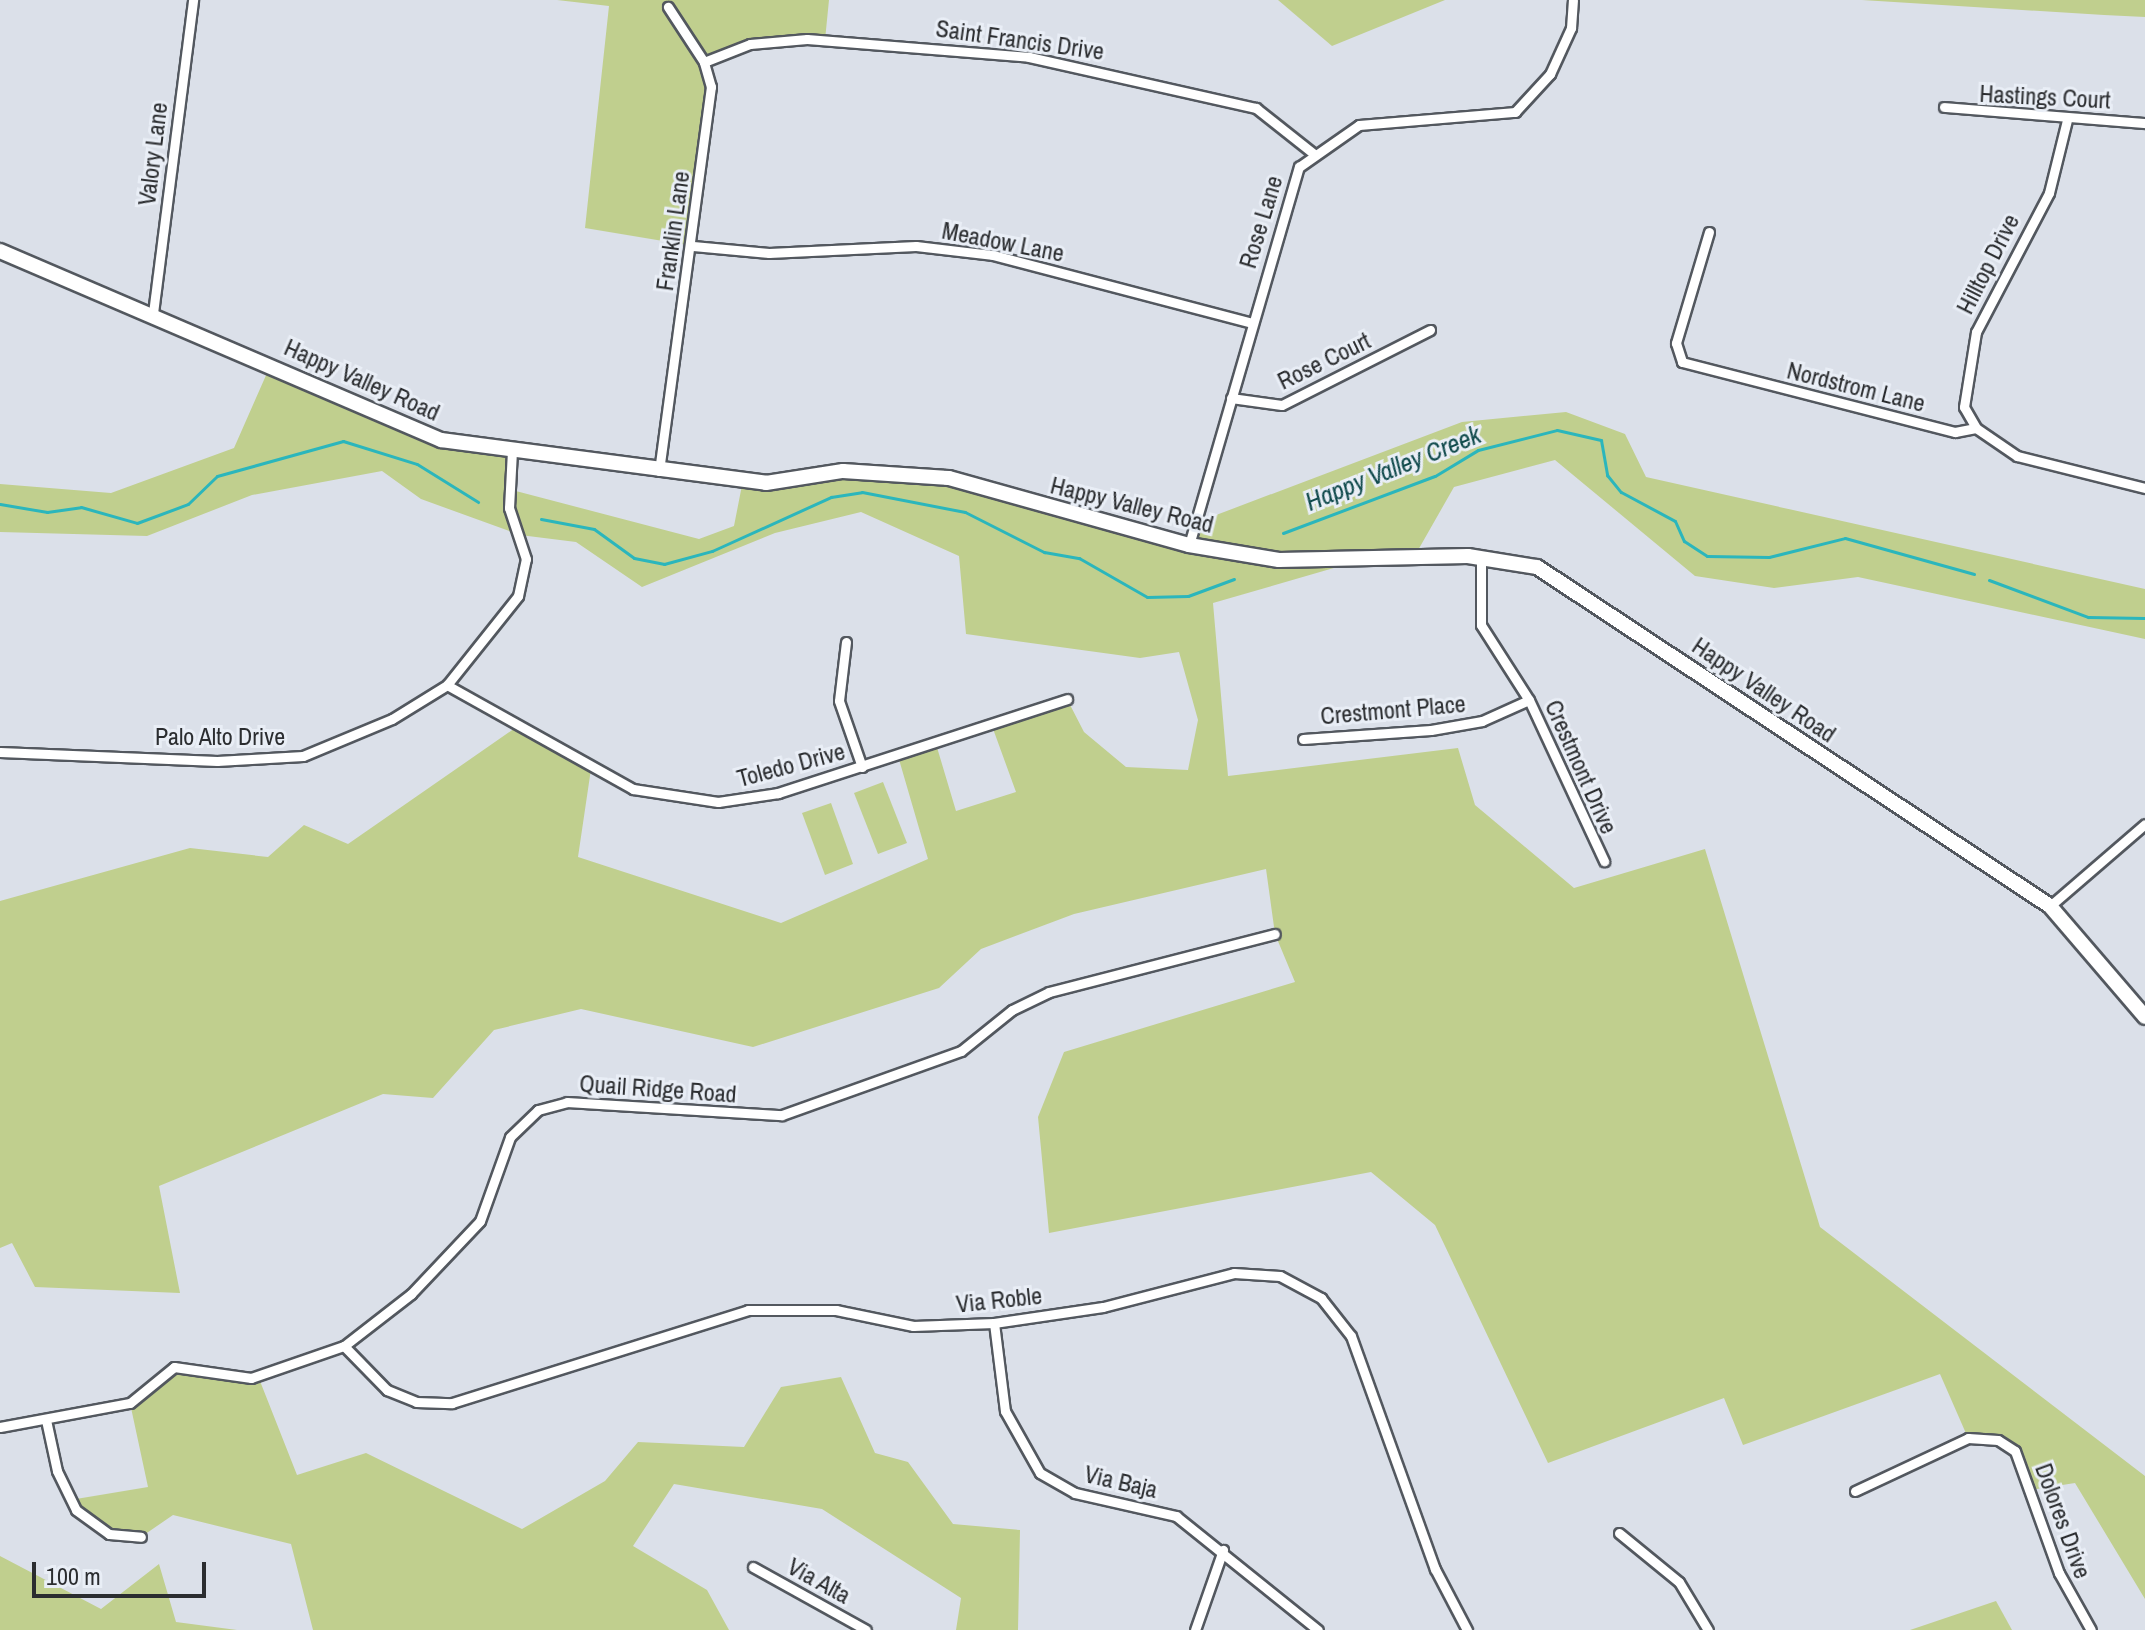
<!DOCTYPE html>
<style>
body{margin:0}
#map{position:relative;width:2145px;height:1630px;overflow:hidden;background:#dbe0e9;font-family:"Archivo Narrow",sans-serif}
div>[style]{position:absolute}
.green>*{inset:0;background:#c0cf8e}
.stream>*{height:3px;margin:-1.5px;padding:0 1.5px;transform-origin:1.5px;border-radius:1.5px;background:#2bb6bc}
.roads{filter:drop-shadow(2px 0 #53585f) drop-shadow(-2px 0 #53585f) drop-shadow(0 2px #53585f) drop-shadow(0 -2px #53585f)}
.street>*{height:9px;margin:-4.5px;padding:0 4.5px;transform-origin:4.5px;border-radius:4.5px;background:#fff}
.secondary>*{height:14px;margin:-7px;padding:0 7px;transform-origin:7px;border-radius:7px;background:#fff}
span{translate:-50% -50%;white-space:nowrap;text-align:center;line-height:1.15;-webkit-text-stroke:6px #e9eef6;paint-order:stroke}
.street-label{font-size:24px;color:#2b2d30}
.water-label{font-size:26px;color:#104a4c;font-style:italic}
.scale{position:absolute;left:32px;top:1562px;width:174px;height:36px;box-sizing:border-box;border:4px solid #2b2d30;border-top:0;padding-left:10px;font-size:24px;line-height:28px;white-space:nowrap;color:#2b2d30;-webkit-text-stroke:6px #e9eef6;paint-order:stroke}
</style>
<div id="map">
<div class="green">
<i style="clip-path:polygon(557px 0,829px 0,825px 40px,781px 40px,704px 62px,711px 87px,693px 246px,585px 228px,609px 6px)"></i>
<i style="clip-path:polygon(1278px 0,1445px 0,1332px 46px)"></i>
<i style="clip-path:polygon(1862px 0,2145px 0,2145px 17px,2104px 15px)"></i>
<i style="clip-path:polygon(271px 364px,414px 429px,512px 450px,512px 490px,699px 539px,734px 526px,743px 480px,843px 471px,906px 475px,1189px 545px,1195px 523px,1462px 422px,1566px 412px,1625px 434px,1646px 477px,2145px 589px,2145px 639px,1858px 577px,1774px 588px,1695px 576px,1555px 460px,1454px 487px,1413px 559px,1351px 563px,1213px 603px,1228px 776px,1458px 748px,1475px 805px,1574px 888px,1705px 849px,1820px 1227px,2145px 1476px,2145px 1599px,2075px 1483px,2031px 1490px,2015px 1451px,1998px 1440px,1968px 1438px,1940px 1374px,1743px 1445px,1724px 1398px,1548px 1463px,1435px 1225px,1371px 1172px,1049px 1233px,1038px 1117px,1064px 1052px,1295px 982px,1275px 934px,1266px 869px,1074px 914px,981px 949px,939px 988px,753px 1047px,581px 1009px,494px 1030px,433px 1098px,383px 1094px,159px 1186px,180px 1293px,35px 1287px,12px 1243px,0 1248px,0 901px,190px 848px,268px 857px,304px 825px,348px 844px,518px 726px,591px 769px,578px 857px,781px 923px,928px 859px,898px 756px,936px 744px,956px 811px,1016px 792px,992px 726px,1067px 699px,1084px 732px,1126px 767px,1188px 770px,1198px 720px,1179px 652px,1140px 658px,966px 634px,959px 556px,861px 512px,775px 533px,642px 587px,576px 542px,520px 535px,421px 499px,382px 471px,252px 495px,147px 536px,0 532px,0 484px,111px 493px,234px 448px)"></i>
<i style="clip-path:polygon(883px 782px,907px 843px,878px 854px,854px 793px)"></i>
<i style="clip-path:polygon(831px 803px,853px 864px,825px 875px,802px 813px)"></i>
<i style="clip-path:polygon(174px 1367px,258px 1376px,297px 1475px,366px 1453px,522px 1529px,605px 1481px,638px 1442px,744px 1447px,781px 1387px,841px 1377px,875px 1453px,908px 1462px,953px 1524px,1020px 1530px,1018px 1630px,956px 1630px,961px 1598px,822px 1509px,674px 1484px,633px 1546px,707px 1590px,729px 1630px,313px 1630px,291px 1544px,173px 1515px,141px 1537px,109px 1534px,70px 1500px,148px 1487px,130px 1403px)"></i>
<i style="clip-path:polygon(0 1556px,101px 1609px,159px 1564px,176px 1622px,237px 1630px,0 1630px)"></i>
<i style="clip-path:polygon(1996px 1601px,2012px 1630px,1910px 1630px)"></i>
</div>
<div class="stream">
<i style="left:0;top:504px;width:48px;rotate:9.7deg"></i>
<i style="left:47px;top:512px;width:34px;rotate:-8deg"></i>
<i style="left:81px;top:507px;width:58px;rotate:15.9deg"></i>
<i style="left:137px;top:523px;width:54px;rotate:-20.4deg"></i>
<i style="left:188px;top:504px;width:40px;rotate:-44deg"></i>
<i style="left:217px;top:476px;width:131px;rotate:-15.5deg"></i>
<i style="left:343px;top:441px;width:77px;rotate:17.3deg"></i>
<i style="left:417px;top:464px;width:72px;rotate:31.9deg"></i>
<i style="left:541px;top:519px;width:54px;rotate:10.7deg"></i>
<i style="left:594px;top:529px;width:49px;rotate:35.9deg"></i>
<i style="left:634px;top:558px;width:31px;rotate:11deg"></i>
<i style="left:664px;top:564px;width:50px;rotate:-15.2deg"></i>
<i style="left:712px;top:551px;width:131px;rotate:-24.4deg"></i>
<i style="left:831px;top:497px;width:31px;rotate:-9deg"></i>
<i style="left:862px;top:492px;width:105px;rotate:11deg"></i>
<i style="left:965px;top:512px;width:89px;rotate:26.9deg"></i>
<i style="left:1044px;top:552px;width:36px;rotate:10deg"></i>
<i style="left:1079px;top:558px;width:78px;rotate:29.8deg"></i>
<i style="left:1147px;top:597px;width:41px;rotate:-1.4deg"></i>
<i style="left:1188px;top:596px;width:49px;rotate:-20.3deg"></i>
<i style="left:1283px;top:533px;width:162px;rotate:-20.6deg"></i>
<i style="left:1435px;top:476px;width:50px;rotate:-31.2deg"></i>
<i style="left:1478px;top:450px;width:81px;rotate:-14.2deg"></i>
<i style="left:1557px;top:430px;width:45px;rotate:12.8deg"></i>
<i style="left:1601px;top:440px;width:36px;rotate:80deg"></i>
<i style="left:1607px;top:475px;width:22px;rotate:51deg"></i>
<i style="left:1621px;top:492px;width:61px;rotate:28.2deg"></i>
<i style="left:1675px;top:521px;width:22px;rotate:66deg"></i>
<i style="left:1684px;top:541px;width:27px;rotate:33deg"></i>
<i style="left:1707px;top:556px;width:62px;rotate:0.9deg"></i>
<i style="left:1769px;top:557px;width:78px;rotate:-14deg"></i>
<i style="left:1845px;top:538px;width:134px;rotate:15.6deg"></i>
<i style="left:1989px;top:580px;width:106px;rotate:20.5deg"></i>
<i style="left:2088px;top:617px;width:57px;rotate:1deg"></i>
</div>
<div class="roads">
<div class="street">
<i style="left:704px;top:62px;width:49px;rotate:-21.4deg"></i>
<i style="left:750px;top:44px;width:57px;rotate:-5deg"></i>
<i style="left:807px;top:39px;width:223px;rotate:4.6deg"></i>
<i style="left:1029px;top:57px;width:233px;rotate:12.7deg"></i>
<i style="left:1256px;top:108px;width:74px;rotate:38.4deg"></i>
<i style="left:1944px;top:107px;width:202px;rotate:4.6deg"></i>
<i style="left:2067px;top:120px;width:75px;rotate:103.9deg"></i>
<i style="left:2049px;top:193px;width:157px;rotate:117.7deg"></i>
<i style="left:1976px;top:332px;width:76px;rotate:99.1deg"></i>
<i style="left:1964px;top:407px;width:24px;rotate:60deg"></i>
<i style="left:1976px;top:428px;width:50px;rotate:34.3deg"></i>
<i style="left:2017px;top:456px;width:132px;rotate:14deg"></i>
<i style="left:1709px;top:232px;width:116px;rotate:106.6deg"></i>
<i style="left:1676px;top:343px;width:20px;rotate:72deg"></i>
<i style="left:1682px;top:362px;width:282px;rotate:14.4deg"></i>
<i style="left:1955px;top:432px;width:21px;rotate:-11deg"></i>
<i style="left:693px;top:246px;width:76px;rotate:5.3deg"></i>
<i style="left:769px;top:253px;width:147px;rotate:-2.7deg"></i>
<i style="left:916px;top:246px;width:78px;rotate:6.7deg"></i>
<i style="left:993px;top:255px;width:268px;rotate:14.7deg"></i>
<i style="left:153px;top:313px;width:316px;rotate:-82.7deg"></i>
<i style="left:1231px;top:398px;width:51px;rotate:7.8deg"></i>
<i style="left:1282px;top:405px;width:166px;rotate:-26.9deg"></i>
<i style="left:659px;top:471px;width:388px;rotate:-82.3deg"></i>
<i style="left:711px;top:87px;width:26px;rotate:-106deg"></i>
<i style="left:704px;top:62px;width:66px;rotate:-123.2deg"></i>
<i style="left:1189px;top:545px;width:394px;rotate:-73.8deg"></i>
<i style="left:1299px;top:167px;width:73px;rotate:-35deg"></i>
<i style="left:1359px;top:125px;width:157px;rotate:-4.8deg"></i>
<i style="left:1515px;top:112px;width:52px;rotate:-47.4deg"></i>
<i style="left:1550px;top:74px;width:51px;rotate:-65.5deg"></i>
<i style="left:1571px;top:28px;width:28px;rotate:-86deg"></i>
<i style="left:1481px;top:558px;width:67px;rotate:90deg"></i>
<i style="left:1481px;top:625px;width:89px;rotate:57.4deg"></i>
<i style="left:1529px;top:700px;width:178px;rotate:65deg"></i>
<i style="left:846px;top:642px;width:59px;rotate:96.8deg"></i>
<i style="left:839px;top:701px;width:70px;rotate:70.8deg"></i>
<i style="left:447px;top:685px;width:213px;rotate:29.2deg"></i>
<i style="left:633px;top:789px;width:86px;rotate:8.7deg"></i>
<i style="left:718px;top:802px;width:61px;rotate:-8.5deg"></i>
<i style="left:778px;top:793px;width:304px;rotate:-18deg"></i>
<i style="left:1303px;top:739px;width:128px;rotate:-4deg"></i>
<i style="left:1431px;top:730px;width:52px;rotate:-10deg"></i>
<i style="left:1482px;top:721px;width:51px;rotate:-24.1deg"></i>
<i style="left:0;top:752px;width:217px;rotate:2.4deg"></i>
<i style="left:217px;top:761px;width:86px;rotate:-3.3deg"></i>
<i style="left:303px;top:756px;width:96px;rotate:-22.6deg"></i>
<i style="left:392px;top:719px;width:65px;rotate:-31.7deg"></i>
<i style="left:447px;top:685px;width:114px;rotate:-51.4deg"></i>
<i style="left:518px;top:596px;width:38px;rotate:-78deg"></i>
<i style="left:526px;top:559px;width:54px;rotate:-108.4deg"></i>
<i style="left:509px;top:508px;width:58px;rotate:-87deg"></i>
<i style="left:2050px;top:906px;width:125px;rotate:-40.8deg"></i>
<i style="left:994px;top:1323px;width:89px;rotate:82.9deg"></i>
<i style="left:1005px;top:1411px;width:71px;rotate:60.6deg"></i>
<i style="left:1040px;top:1473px;width:40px;rotate:29.7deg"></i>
<i style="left:1075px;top:1493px;width:104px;rotate:12.8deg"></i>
<i style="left:1176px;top:1516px;width:182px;rotate:38.8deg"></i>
<i style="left:344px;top:1346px;width:62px;rotate:45.7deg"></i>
<i style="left:387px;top:1390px;width:31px;rotate:22deg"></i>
<i style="left:416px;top:1402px;width:36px;rotate:2deg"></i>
<i style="left:452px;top:1403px;width:310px;rotate:-17.4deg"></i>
<i style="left:748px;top:1310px;width:88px"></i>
<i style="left:836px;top:1310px;width:79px;rotate:11.7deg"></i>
<i style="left:913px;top:1326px;width:81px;rotate:-2.1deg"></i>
<i style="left:994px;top:1323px;width:110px;rotate:-8.4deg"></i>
<i style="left:1103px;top:1307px;width:135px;rotate:-14.5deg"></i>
<i style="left:1234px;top:1273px;width:46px;rotate:3.7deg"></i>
<i style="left:1280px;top:1276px;width:47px;rotate:28.2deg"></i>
<i style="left:1321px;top:1298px;width:48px;rotate:51.7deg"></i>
<i style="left:1351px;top:1336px;width:248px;rotate:70.2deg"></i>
<i style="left:1435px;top:1569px;width:69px;rotate:62.3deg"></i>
<i style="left:46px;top:1420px;width:52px;rotate:77.8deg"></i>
<i style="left:57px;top:1471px;width:43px;rotate:64deg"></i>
<i style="left:76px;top:1510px;width:41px;rotate:36deg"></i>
<i style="left:109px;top:1534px;width:32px;rotate:5deg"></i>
<i style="left:0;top:1427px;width:132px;rotate:-10.5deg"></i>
<i style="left:130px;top:1403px;width:57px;rotate:-39.3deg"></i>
<i style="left:174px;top:1367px;width:78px;rotate:8.1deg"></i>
<i style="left:251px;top:1378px;width:98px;rotate:-19deg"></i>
<i style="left:344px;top:1346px;width:85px;rotate:-37.8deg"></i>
<i style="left:411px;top:1294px;width:100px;rotate:-46.6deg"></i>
<i style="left:480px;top:1221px;width:89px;rotate:-70.3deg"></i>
<i style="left:510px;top:1137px;width:39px;rotate:-44deg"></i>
<i style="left:538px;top:1110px;width:30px;rotate:-15deg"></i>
<i style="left:567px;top:1102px;width:215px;rotate:3.5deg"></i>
<i style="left:782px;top:1115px;width:190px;rotate:-19.7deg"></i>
<i style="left:961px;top:1051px;width:65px;rotate:-38.8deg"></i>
<i style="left:1012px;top:1010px;width:41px;rotate:-25.9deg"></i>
<i style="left:1049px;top:992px;width:233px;rotate:-14.4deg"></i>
<i style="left:1855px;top:1491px;width:125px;rotate:-25.1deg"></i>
<i style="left:1968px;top:1438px;width:30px;rotate:4deg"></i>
<i style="left:1998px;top:1440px;width:20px;rotate:33deg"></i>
<i style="left:2015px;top:1451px;width:130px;rotate:70.2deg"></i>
<i style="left:2059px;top:1573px;width:65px;rotate:60.7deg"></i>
<i style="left:1619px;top:1533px;width:77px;rotate:39.2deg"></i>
<i style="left:1679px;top:1582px;width:56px;rotate:58.9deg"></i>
<i style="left:753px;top:1567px;width:129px;rotate:29.1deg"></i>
<i style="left:1195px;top:1630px;width:85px;rotate:-70.7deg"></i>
</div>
<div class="secondary">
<i style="left:0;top:251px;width:480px;rotate:23.2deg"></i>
<i style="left:441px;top:440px;width:328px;rotate:7.5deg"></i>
<i style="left:766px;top:483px;width:78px;rotate:-8.9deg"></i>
<i style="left:843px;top:471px;width:106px;rotate:3.8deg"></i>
<i style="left:949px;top:478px;width:249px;rotate:15.6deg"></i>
<i style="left:1189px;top:545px;width:91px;rotate:9.5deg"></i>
<i style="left:1279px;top:560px;width:189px;rotate:-1.2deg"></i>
<i style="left:1468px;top:556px;width:70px;rotate:9.1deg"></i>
<i style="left:1537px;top:567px;width:615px;rotate:33.46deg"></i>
<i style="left:2050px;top:906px;width:146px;rotate:49.4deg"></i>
</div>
</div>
<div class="street-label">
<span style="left:1020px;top:40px;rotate:8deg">Saint Francis Drive</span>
<span style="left:2045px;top:97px;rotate:3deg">Hastings Court</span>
<span style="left:153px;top:154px;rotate:-83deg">Valory Lane</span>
<span style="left:1261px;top:222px;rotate:-73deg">Rose Lane</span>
<span style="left:673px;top:231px;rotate:-82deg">Franklin Lane</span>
<span style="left:1003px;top:242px;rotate:11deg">Meadow Lane</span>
<span style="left:1988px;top:264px;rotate:-63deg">Hilltop Drive</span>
<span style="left:1324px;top:361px;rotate:-26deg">Rose Court</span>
<span style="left:362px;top:380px;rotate:24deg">Happy Valley Road</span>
<span style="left:1856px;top:387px;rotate:14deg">Nordstrom Lane</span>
<span style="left:1132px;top:505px;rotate:14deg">Happy Valley Road</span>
<span style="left:1764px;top:690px;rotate:34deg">Happy Valley Road</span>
<span style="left:1393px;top:710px;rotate:-5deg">Crestmont Place</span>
<span style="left:220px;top:737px">Palo Alto Drive</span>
<span style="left:791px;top:765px;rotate:-15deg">Toledo Drive</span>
<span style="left:1581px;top:767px;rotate:66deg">Crestmont Drive</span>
<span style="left:658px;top:1089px;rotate:4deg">Quail Ridge Road</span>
<span style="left:999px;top:1300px;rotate:-6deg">Via Roble</span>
<span style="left:1121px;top:1482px;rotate:13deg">Via Baja</span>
<span style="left:2063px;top:1521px;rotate:70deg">Dolores Drive</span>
<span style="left:819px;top:1581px;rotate:29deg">Via Alta</span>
</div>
<div class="water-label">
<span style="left:1393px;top:468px;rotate:-22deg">Happy Valley Creek</span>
</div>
<div class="scale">100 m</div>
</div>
